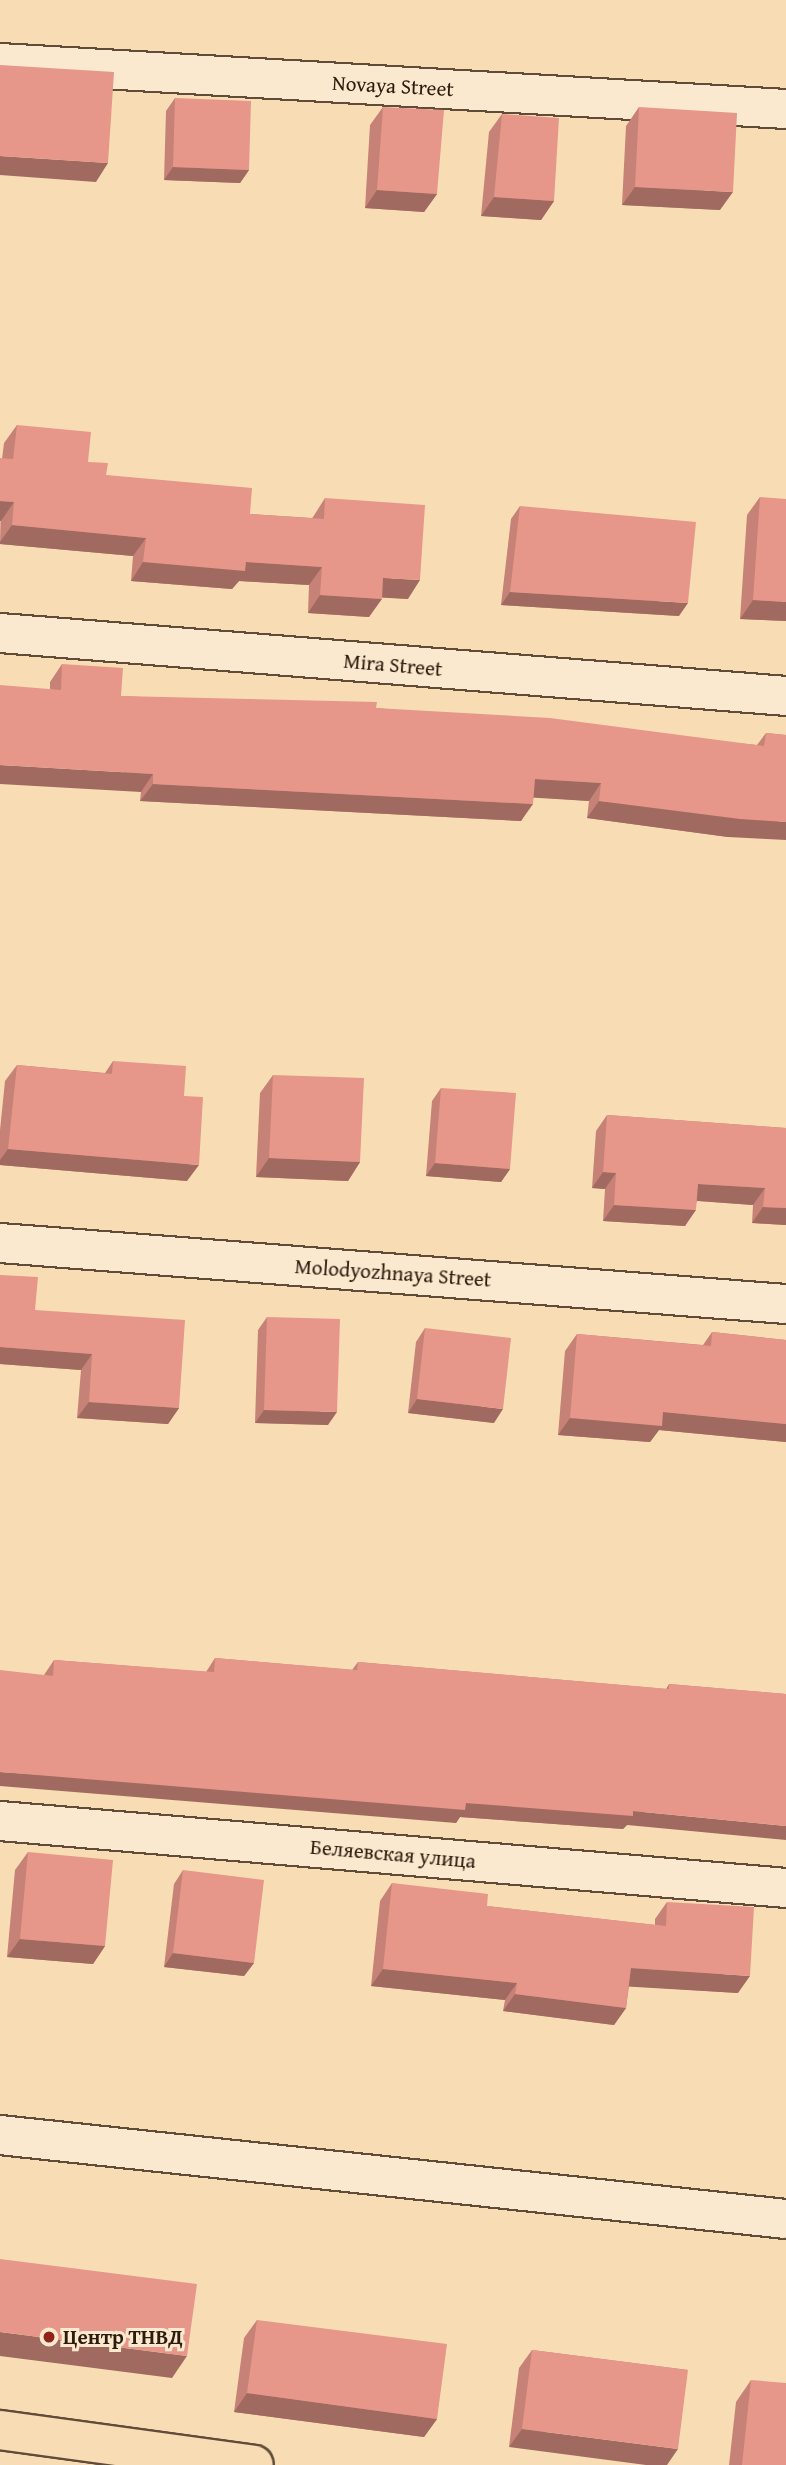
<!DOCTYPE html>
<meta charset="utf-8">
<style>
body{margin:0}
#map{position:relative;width:786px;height:2465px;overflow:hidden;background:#f8ddb4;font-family:"Gentium Book Plus",serif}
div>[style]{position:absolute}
.roads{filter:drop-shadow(2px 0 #604c38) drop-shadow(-2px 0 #604c38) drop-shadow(0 2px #604c38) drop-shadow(0 -2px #604c38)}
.street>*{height:38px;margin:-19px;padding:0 19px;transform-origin:19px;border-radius:19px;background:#fae9ce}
.primary>*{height:38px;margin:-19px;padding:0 19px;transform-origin:19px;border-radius:19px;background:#f8ddb4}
.wall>*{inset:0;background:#c68276}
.shaded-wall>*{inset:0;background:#a16a60}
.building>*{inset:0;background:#e69789}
.dots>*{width:19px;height:19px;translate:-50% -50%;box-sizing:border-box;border:4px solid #fae9ce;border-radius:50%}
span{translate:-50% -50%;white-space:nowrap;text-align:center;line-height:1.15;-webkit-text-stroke:6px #fae9ce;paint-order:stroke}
.street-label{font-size:21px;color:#2d1c0e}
.poi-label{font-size:21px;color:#2d1c0e;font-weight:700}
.left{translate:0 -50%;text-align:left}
</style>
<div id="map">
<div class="roads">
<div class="street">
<i style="left:0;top:63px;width:787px;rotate:3.35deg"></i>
<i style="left:0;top:633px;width:789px;rotate:4.58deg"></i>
<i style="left:0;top:1243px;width:788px;rotate:4.44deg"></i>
<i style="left:0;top:1821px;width:789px;rotate:4.87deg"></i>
<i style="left:0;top:2135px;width:790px;rotate:6.1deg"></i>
</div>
<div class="primary">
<i style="left:0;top:2430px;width:256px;rotate:7.8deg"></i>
</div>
</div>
<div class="wall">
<i style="clip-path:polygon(175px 98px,249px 170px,240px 183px,164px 180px,166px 111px)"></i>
<i style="clip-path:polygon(383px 107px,437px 194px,424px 212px,365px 208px,370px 125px)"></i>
<i style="clip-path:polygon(639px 107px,720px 210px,622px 205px,626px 126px)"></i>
<i style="clip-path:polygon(502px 114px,554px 201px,541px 220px,481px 216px,489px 132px)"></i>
<i style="clip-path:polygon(17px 425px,88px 462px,106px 475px,250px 514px,312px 518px,313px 517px,325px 498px,408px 599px,382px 597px,369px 617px,308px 613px,309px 585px,239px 581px,232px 589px,131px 581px,133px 556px,0 544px,2px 459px,4px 443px)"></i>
<i style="clip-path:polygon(760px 497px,786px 621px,740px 619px,747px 515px)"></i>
<i style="clip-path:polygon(520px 506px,679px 616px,501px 605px,511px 519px)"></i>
<i style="clip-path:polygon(62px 664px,121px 696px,376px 708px,757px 745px,766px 733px,786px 735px,728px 837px,587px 818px,589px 801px,534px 797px,521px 821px,140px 801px,141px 792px,50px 689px,50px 682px)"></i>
<i style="clip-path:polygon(113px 1061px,184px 1096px,187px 1181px,0 1165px,0 1130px,5px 1081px,17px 1065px,105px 1073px)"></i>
<i style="clip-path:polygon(273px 1075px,360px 1162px,348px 1181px,256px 1177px,260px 1093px)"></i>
<i style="clip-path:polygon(441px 1088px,510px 1169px,501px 1182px,426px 1176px,432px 1101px)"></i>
<i style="clip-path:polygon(607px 1115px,786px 1128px,786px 1225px,752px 1223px,753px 1205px,697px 1201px,685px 1226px,603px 1221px,605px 1189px,592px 1188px,596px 1131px)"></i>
<i style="clip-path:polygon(0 1275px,35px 1310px,179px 1408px,168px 1424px,77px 1418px,81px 1370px,0 1364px)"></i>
<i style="clip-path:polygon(267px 1317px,328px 1425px,255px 1423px,258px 1330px)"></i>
<i style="clip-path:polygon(425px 1328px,494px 1423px,408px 1413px,416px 1342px)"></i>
<i style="clip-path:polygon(712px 1332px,786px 1340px,786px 1442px,659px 1430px,650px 1442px,558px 1435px,565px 1351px,577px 1334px,703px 1345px)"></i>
<i style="clip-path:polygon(215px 1658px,352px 1670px,358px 1662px,666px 1689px,669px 1684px,786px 1694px,627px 1825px,623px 1829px,460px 1817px,456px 1823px,44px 1675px,54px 1660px,206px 1672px)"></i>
<i style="clip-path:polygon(28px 1852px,105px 1946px,93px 1964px,7px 1957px,15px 1870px)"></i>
<i style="clip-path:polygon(183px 1870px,254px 1963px,244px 1976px,164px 1967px,174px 1884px)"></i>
<i style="clip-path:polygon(392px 1883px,487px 1906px,655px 1925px,655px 1919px,667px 1902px,738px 1993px,629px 1986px,626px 2008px,614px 2025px,503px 2011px,505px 2000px,371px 1986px,380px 1901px)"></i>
<i style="clip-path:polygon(257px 2320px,437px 2419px,424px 2437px,234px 2412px,244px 2338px)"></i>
<i style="clip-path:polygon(532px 2350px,688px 2370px,509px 2447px,519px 2368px)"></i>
<i style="clip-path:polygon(751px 2380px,786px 2465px,729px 2465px,736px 2402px)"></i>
</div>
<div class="shaded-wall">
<i style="clip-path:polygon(0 156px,108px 163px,96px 182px,0 175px)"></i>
<i style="clip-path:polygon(173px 167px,249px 170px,240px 183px,164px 180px)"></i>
<i style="clip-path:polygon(635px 187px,733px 192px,720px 210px,622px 205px)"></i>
<i style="clip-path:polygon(377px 190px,437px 194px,424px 212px,365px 208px)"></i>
<i style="clip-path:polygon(494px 197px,554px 201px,541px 220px,481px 216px)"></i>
<i style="clip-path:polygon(0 501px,14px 502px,1px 521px,0 521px)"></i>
<i style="clip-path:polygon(12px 525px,146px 538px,133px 556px,0 544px,0 542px)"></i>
<i style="clip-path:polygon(143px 562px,246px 562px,322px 567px,309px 585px,239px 581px,232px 589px,131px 581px)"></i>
<i style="clip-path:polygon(383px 578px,420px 580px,408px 599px,370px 597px)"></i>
<i style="clip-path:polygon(510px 592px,688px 603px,679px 616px,501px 605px)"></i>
<i style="clip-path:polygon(320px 595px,382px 599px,369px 617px,308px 613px)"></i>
<i style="clip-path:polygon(753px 600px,786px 602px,786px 621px,740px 619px)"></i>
<i style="clip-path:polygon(0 765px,153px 774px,141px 792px,0 784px)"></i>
<i style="clip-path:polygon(535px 779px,601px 783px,589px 801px,523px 797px)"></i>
<i style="clip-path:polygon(153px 784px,533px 804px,521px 821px,140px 801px)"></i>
<i style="clip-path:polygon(599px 801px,786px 822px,786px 840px,728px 837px,587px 818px)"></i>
<i style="clip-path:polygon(8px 1149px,199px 1165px,187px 1181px,0 1165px,0 1160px)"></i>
<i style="clip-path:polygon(269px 1158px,360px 1162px,348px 1181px,256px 1177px)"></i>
<i style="clip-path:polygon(435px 1163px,510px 1169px,501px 1182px,426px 1176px)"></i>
<i style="clip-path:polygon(603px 1172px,616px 1173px,605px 1189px,592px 1188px)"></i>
<i style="clip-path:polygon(698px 1184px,765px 1188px,753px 1205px,686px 1200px)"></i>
<i style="clip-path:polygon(614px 1205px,696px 1210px,685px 1226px,603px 1221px)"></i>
<i style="clip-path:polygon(763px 1207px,786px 1208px,786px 1225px,752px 1223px)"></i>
<i style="clip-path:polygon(0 1347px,92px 1354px,81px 1370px,0 1364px)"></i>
<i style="clip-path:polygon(417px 1399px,503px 1409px,494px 1423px,408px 1413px)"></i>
<i style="clip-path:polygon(89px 1402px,179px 1408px,168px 1424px,77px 1418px)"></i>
<i style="clip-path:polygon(264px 1410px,337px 1412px,328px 1425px,255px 1423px)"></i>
<i style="clip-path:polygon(663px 1412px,786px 1424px,786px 1442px,659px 1430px,650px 1442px,558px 1435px,570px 1418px)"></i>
<i style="clip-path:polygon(0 1772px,466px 1803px,633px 1811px,786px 1826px,786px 1840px,627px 1825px,623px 1829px,460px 1817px,456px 1823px,0 1786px)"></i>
<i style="clip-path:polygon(20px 1939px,105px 1946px,93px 1964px,7px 1957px)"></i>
<i style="clip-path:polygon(173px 1953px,254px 1963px,244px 1976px,164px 1967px)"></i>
<i style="clip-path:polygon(631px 1968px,750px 1976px,738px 1993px,619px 1986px)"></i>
<i style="clip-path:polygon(383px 1969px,517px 1983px,505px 2000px,371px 1986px)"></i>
<i style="clip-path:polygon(515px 1994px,626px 2008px,614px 2025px,503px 2011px)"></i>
<i style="clip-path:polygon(0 2332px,187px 2356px,172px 2378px,0 2356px)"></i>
<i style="clip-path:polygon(247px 2393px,437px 2419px,424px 2437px,234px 2412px)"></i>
<i style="clip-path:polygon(522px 2429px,678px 2449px,667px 2465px,646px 2465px,509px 2447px)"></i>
</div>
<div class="building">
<i style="clip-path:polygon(0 65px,114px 72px,108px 163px,0 156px)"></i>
<i style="clip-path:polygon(175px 98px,251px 101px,249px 170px,173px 167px)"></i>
<i style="clip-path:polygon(383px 107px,444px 110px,437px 194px,377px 190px)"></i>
<i style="clip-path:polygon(639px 107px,737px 113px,733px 192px,635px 187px)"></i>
<i style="clip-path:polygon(502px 114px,559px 118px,554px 201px,494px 197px)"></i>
<i style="clip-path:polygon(17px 425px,91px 432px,88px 462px,108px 463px,106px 475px,252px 488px,250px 514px,324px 519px,325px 498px,425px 505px,420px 580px,383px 578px,382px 599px,320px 595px,322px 567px,246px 562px,245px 571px,143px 562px,146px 538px,12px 525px,14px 502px,0 501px,0 458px,13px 459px)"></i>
<i style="clip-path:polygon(760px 497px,786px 499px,786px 602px,753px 600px)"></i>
<i style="clip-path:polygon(520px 506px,696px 522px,688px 603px,510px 592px)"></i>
<i style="clip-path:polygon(62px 664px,123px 668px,121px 696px,377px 702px,376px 708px,550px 718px,764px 746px,766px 733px,786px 735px,786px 822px,740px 819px,599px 801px,601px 783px,535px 779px,533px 804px,153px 784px,153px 774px,0 765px,0 685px,61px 690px)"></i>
<i style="clip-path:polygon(113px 1061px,186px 1066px,184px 1096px,203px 1097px,199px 1165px,8px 1149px,17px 1065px,112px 1074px)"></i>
<i style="clip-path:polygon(273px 1075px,364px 1078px,360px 1162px,269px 1158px)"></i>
<i style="clip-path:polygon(441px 1088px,516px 1093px,510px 1169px,435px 1163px)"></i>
<i style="clip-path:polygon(607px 1115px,786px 1128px,786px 1208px,763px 1207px,765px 1188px,698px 1184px,696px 1210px,614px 1205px,616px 1173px,603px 1172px)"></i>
<i style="clip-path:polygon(0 1275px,38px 1277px,35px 1310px,185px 1320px,179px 1408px,89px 1402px,92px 1354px,0 1347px)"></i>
<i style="clip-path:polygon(267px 1317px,340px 1319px,337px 1412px,264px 1410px)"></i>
<i style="clip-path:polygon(425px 1328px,511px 1338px,503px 1409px,417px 1399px)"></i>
<i style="clip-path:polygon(712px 1332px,786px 1340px,786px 1424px,663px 1412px,662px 1426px,570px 1418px,577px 1334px,711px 1346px)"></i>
<i style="clip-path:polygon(215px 1658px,357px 1670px,358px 1662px,669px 1689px,669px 1684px,786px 1694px,786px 1826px,633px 1811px,633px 1816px,466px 1803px,465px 1810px,0 1772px,0 1670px,53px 1676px,54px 1660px,214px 1672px)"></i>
<i style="clip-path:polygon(28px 1852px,113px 1860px,105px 1946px,20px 1939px)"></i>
<i style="clip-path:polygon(183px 1870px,264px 1880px,254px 1963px,173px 1953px)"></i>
<i style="clip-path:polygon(392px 1883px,488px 1894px,487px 1906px,666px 1926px,667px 1902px,754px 1907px,750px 1976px,631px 1968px,626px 2008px,515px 1994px,517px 1983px,383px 1969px)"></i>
<i style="clip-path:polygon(0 2259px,197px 2284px,187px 2356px,0 2332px)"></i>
<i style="clip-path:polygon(257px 2320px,447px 2344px,437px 2419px,247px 2393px)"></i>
<i style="clip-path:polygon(532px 2350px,688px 2370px,678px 2449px,522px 2429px)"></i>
<i style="clip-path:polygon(751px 2380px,786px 2383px,786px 2465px,742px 2465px)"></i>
</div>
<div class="dots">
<i style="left:49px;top:2337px;background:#8f2418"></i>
</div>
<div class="street-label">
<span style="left:393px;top:86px;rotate:3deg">Novaya Street</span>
<span style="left:393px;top:665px;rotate:5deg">Mira Street</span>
<span style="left:393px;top:1273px;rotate:4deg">Molodyozhnaya Street</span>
<span style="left:393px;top:1854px;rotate:5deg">Беляевская улица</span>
</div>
<div class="poi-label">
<span class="left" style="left:63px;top:2337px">Центр ТНВД</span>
</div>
</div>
